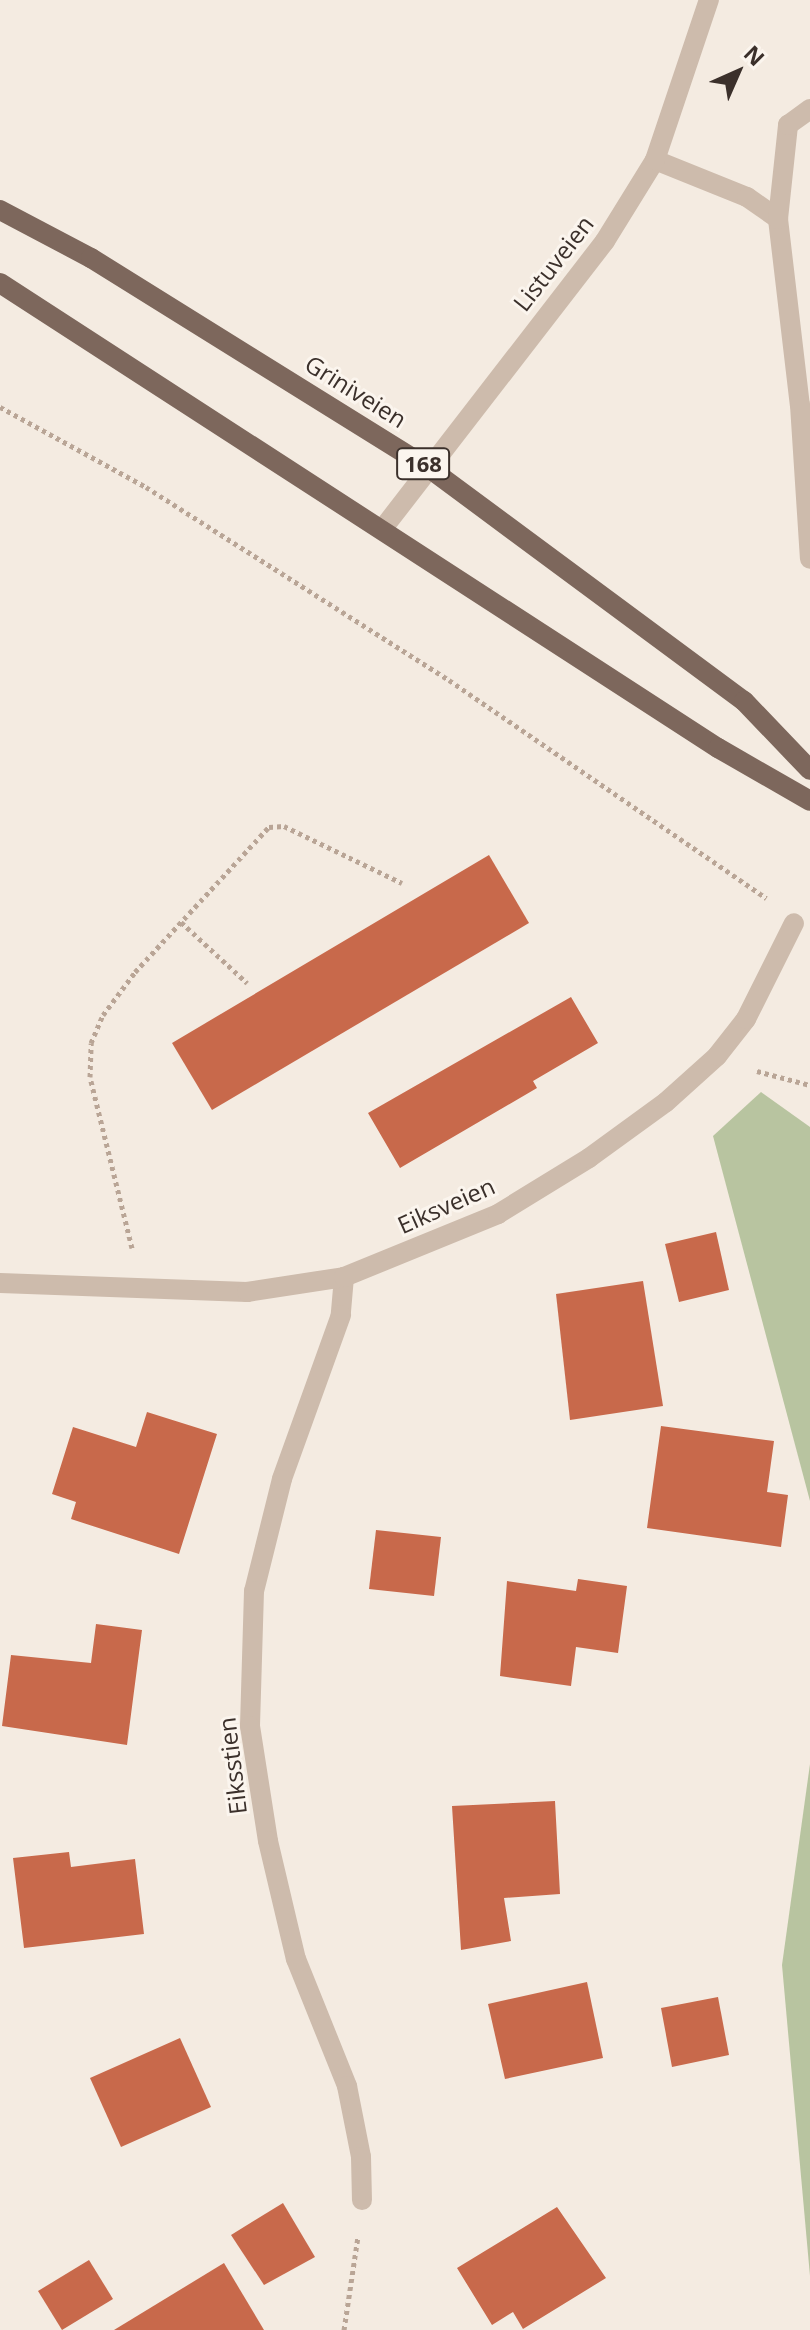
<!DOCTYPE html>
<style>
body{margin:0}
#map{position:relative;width:810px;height:2330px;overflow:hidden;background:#f4ebe1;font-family:"Open Sans",sans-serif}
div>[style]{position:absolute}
.green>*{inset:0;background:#b8c4a0}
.building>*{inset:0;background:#c8694b}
.path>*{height:5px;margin-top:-2.5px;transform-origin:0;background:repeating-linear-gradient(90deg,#b9a596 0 4px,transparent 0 8px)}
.minor>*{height:20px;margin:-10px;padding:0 10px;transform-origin:10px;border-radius:10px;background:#cdbbac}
.major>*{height:20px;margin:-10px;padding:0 10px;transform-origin:10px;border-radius:10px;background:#7d675c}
span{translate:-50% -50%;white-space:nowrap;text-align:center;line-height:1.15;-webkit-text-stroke:6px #fbf5ee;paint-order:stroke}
.shield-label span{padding:2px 6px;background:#fbf5ee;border:2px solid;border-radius:6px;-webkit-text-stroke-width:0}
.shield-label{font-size:22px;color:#3b302b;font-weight:700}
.street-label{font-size:24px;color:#3b302b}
.north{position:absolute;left:698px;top:32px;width:80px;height:80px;-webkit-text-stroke:6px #fbf5ee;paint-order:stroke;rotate:45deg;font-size:22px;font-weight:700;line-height:32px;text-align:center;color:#3b302b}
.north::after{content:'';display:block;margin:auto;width:28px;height:36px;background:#3b302b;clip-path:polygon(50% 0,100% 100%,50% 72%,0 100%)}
</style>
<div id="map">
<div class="green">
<i style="clip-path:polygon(761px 1092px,810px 1127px,810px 1501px,713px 1136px)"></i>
<i style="clip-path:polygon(810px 1764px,810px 2276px,782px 1965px)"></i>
</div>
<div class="building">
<i style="clip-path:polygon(489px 855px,529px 923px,212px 1110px,172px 1043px)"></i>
<i style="clip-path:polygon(571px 997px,598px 1043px,533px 1081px,537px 1088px,400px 1168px,368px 1113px)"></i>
<i style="clip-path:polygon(716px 1232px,729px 1290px,679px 1302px,665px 1244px)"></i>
<i style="clip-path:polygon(643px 1281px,663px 1406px,570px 1420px,556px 1294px)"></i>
<i style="clip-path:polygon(147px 1412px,217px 1434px,179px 1554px,71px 1519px,76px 1502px,52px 1494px,73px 1427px,136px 1447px)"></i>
<i style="clip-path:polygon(661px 1426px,774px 1441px,767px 1492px,788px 1495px,781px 1547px,647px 1528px)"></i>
<i style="clip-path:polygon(376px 1530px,441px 1537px,434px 1596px,369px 1589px)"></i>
<i style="clip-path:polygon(578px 1579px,627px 1586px,618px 1653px,576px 1647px,571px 1686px,500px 1676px,507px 1581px,576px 1591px)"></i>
<i style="clip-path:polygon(96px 1624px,142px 1630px,127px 1745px,2px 1726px,11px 1655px,91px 1663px)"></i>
<i style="clip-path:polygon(555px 1801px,560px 1894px,504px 1898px,511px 1941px,461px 1950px,452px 1806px)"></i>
<i style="clip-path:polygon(69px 1852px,71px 1867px,135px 1859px,144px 1934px,24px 1948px,13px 1858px)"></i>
<i style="clip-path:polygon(587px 1982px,603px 2058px,505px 2079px,488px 2004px)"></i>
<i style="clip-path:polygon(718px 1997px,729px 2055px,672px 2067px,661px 2008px)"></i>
<i style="clip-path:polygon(180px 2038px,211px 2107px,121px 2147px,90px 2078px)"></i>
<i style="clip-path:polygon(283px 2203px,315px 2257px,264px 2285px,231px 2235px)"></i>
<i style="clip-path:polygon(557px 2207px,606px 2278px,523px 2329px,513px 2312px,492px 2325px,457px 2268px)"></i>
<i style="clip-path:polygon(89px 2260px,113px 2299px,62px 2330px,38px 2291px)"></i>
<i style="clip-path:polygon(224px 2263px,264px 2330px,114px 2330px)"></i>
</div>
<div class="path">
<i style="left:0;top:407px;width:166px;rotate:28.7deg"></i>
<i style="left:146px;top:487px;width:359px;rotate:32.5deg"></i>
<i style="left:449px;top:680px;width:385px;rotate:34.5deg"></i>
<i style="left:181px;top:922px;width:90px;rotate:42.7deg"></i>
<i style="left:757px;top:1071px;width:55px;rotate:14.8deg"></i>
<i style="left:132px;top:1248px;width:176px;rotate:-103.8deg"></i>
<i style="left:90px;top:1077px;width:34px;rotate:-88deg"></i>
<i style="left:91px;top:1043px;width:30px;rotate:-67deg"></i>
<i style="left:103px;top:1015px;width:54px;rotate:-53.3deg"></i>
<i style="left:135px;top:972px;width:197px;rotate:-47.3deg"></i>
<i style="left:269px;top:827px;width:15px;rotate:-4deg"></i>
<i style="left:284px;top:826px;width:131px;rotate:25.8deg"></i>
<i style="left:344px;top:2330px;width:95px;rotate:-81.5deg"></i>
</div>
<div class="minor">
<i style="left:655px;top:160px;width:99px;rotate:21.9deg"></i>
<i style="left:747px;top:197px;width:38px;rotate:35deg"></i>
<i style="left:778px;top:219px;width:187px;rotate:83.3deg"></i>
<i style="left:800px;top:405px;width:154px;rotate:86.3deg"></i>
<i style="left:778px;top:219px;width:95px;rotate:-83.9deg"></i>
<i style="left:788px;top:125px;width:27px;rotate:-36deg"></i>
<i style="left:384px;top:527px;width:361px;rotate:-52.3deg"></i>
<i style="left:605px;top:241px;width:95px;rotate:-58.3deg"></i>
<i style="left:655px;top:160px;width:169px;rotate:-71.4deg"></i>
<i style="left:344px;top:1277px;width:38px;rotate:95deg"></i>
<i style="left:341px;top:1315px;width:174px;rotate:109.8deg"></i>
<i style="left:282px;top:1479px;width:115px;rotate:104deg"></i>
<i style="left:254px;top:1591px;width:135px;rotate:91.7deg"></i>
<i style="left:250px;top:1726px;width:116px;rotate:81.1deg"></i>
<i style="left:268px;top:1841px;width:121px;rotate:76.7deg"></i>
<i style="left:296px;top:1959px;width:137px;rotate:68.1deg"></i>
<i style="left:347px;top:2086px;width:72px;rotate:78.8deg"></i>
<i style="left:361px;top:2157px;width:43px;rotate:88.7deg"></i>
<i style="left:0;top:1283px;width:247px;rotate:2.1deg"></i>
<i style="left:247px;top:1292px;width:98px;rotate:-8.8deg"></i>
<i style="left:344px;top:1277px;width:166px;rotate:-22.2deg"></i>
<i style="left:498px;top:1214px;width:107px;rotate:-31.6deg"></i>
<i style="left:589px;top:1158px;width:95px;rotate:-36deg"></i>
<i style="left:666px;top:1102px;width:69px;rotate:-42deg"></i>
<i style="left:717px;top:1056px;width:47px;rotate:-51.9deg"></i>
<i style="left:746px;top:1019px;width:107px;rotate:-63.4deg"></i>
</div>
<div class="major">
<i style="left:0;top:210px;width:103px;rotate:27.8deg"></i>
<i style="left:91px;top:258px;width:398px;rotate:31.9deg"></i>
<i style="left:429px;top:468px;width:392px;rotate:36.5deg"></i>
<i style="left:744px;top:701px;width:95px;rotate:46.3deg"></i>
<i style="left:0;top:283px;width:855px;rotate:32.93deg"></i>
<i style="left:718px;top:748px;width:106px;rotate:29.9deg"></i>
</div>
<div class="shield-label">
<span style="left:423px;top:464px">168</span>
</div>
<div class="street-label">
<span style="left:553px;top:263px;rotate:-52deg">Listuveien</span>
<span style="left:356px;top:391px;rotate:32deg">Griniveien</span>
<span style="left:446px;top:1205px;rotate:-24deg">Eiksveien</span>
<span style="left:232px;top:1766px;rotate:-97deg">Eiksstien</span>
</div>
<div class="north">N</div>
</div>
